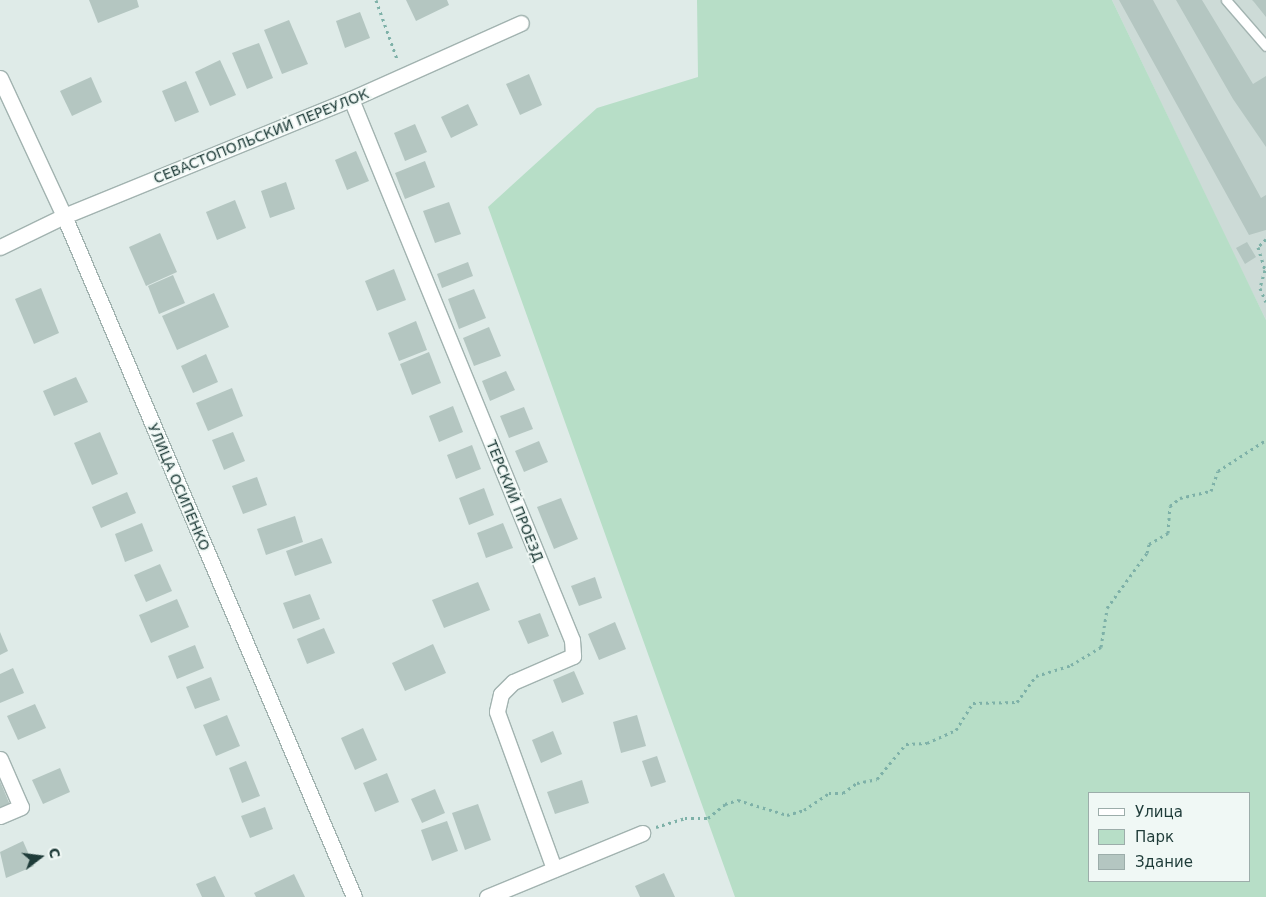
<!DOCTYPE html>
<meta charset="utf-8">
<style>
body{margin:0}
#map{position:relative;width:1266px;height:897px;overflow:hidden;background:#dfebe8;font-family:"DejaVu Sans",sans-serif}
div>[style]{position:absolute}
.built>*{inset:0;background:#cddbd7}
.green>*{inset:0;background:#b7dec7}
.building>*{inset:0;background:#b4c6c1}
.path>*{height:3px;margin-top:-1.5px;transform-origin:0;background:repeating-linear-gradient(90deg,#7eb1a8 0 2.5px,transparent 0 6.5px)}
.roads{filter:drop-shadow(1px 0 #a2b3b0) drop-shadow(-1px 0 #a2b3b0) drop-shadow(0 1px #a2b3b0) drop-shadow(0 -1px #a2b3b0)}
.lane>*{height:9px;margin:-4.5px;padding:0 4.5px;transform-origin:4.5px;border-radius:4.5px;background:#fff}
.street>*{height:15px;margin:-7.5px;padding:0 7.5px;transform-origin:7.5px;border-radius:7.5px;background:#fff}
.secondary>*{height:15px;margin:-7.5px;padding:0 7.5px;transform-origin:7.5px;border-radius:7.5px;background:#fff}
span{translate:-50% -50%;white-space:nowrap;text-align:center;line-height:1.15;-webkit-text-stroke:4px #f0f8f5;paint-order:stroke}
.street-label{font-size:14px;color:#1f3c39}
.legend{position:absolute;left:1088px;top:792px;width:162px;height:90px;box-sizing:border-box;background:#f0f8f5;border:1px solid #9cadaa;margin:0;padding:6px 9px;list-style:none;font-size:15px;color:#1f3c39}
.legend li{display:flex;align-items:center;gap:10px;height:25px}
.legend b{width:25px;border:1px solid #9cadaa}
.north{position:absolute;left:15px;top:832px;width:50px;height:50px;-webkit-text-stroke:4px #f0f8f5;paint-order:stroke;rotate:75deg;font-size:14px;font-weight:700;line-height:20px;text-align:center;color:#1f3c39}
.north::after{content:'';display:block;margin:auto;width:18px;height:22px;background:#1f3c39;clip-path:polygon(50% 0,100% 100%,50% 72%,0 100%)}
</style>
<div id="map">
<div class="built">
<i style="clip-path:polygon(1112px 0,1266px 0,1266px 320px,1236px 259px)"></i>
</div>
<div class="green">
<i style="clip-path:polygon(evenodd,697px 0,1112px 0,1266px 320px,1266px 897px,735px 897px,488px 207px,597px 108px,698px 77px,697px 0,1090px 793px,1250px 793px,1250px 881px,1090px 881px,1090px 793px)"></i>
</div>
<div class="building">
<i style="clip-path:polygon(89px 0,137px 0,139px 7px,98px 23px)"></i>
<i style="clip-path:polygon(406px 0,447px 0,449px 5px,416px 21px)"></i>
<i style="clip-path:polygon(1119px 0,1153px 0,1261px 198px,1266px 195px,1266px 230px,1249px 235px)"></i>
<i style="clip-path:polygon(1176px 0,1202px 0,1253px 84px,1266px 76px,1266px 147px,1233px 99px)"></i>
<i style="clip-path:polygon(1252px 0,1266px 0,1266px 17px,1254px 2px)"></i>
<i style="clip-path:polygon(360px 12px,370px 38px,345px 48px,336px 21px)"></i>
<i style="clip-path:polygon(289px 20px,308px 64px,282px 74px,264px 30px)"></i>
<i style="clip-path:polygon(259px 43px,273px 78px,247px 89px,232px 53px)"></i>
<i style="clip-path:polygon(220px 60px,236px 95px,210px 106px,195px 72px)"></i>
<i style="clip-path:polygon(529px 74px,542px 105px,520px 115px,506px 84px)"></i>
<i style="clip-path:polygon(91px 77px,102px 102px,72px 116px,60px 91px)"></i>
<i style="clip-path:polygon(186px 81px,199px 112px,175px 122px,162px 91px)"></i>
<i style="clip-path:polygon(468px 104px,478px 125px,451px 138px,441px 117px)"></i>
<i style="clip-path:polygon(415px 124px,427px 152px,405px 161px,394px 133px)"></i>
<i style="clip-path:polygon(356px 151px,369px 181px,347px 190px,335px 160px)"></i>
<i style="clip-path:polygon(425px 161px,435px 187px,405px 199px,395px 173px)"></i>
<i style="clip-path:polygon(286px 182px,295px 209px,270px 218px,261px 191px)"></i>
<i style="clip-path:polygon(235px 200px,246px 228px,217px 240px,206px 212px)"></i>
<i style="clip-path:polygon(449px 202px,461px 234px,435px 243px,423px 211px)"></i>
<i style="clip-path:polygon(160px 233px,177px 272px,146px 286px,129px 247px)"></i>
<i style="clip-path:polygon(1247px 242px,1256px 257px,1245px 264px,1236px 248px)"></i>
<i style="clip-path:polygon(468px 262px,473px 276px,442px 288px,437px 274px)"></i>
<i style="clip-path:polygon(394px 269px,406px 300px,377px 311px,365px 281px)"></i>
<i style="clip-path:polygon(173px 275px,185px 303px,159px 314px,148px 286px)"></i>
<i style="clip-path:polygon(41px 288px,59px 333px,34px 344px,15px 299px)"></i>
<i style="clip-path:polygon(474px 289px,486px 318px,459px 329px,448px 299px)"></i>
<i style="clip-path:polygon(214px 293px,229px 327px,177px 350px,162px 316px)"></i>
<i style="clip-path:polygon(416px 321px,427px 350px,399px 361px,388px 333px)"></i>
<i style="clip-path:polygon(489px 327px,501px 356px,474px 366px,463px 338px)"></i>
<i style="clip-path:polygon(429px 352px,441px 383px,412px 395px,400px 364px)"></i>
<i style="clip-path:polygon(206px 354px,218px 382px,193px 393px,181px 366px)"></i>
<i style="clip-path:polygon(506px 371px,515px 390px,490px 401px,482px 381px)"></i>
<i style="clip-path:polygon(76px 377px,88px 402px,54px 416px,43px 391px)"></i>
<i style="clip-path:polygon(232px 388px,243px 416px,208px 431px,196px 403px)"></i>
<i style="clip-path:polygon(453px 406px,463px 432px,439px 442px,429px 416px)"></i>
<i style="clip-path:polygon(524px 407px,533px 429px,509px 438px,500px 416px)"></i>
<i style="clip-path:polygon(100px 432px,118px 474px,92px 485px,74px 443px)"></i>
<i style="clip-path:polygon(233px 432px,245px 461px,224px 470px,212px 440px)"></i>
<i style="clip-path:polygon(539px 441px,548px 462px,524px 472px,515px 451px)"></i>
<i style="clip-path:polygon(472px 445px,481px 469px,456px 479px,447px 455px)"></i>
<i style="clip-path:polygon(257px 477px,267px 505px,243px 514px,232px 486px)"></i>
<i style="clip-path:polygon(484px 488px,494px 515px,469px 525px,459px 498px)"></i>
<i style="clip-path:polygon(127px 492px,136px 513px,101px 528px,92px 507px)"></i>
<i style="clip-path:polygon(561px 498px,578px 539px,554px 549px,537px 507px)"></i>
<i style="clip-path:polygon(295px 516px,303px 542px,266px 555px,257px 529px)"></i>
<i style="clip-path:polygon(142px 523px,153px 551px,125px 562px,115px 534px)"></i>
<i style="clip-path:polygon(503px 523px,513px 548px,486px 558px,477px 533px)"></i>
<i style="clip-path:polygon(322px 538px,332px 563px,295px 576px,286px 551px)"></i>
<i style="clip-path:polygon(160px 564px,172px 591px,146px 602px,134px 575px)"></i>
<i style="clip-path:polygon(595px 577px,602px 598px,579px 606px,571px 586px)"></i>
<i style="clip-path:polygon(478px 582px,490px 610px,444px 628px,432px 600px)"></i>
<i style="clip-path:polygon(310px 594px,320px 619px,293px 629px,283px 603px)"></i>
<i style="clip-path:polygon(177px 599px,189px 627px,151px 643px,139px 615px)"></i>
<i style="clip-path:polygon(540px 613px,549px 636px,528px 644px,518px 621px)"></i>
<i style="clip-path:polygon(615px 622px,626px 649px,599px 660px,588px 634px)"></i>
<i style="clip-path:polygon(324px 628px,335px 653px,307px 664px,297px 639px)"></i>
<i style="clip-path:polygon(0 632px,8px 651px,0 655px)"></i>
<i style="clip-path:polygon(433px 644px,446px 673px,405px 691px,392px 663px)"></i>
<i style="clip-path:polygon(195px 645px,204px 668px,177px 679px,168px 656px)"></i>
<i style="clip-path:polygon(13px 668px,24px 693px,0 703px,0 674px)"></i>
<i style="clip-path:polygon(574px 671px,584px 694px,562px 703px,553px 680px)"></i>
<i style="clip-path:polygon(211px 677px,220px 700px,195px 709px,186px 687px)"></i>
<i style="clip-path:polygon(35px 704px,46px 728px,18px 740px,7px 716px)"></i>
<i style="clip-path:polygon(227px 715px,240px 746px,216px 756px,203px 725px)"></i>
<i style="clip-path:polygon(637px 715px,646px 746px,621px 753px,613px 722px)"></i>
<i style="clip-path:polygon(363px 728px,377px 760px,355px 770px,341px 738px)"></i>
<i style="clip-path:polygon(553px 731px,562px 754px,541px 763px,532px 740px)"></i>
<i style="clip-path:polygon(657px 756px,666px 782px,651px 787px,642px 761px)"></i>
<i style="clip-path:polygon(246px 761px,260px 796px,242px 803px,229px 768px)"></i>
<i style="clip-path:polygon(60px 768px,70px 792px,43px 804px,32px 780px)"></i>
<i style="clip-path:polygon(387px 773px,399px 802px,375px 812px,363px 783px)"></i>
<i style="clip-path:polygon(582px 780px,589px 803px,555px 814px,547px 792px)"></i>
<i style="clip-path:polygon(0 781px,10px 805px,0 809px)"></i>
<i style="clip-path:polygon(435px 789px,445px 813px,422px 823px,411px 799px)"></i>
<i style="clip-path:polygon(478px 804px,491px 840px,465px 850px,452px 813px)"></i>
<i style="clip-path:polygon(265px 807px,273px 829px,250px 838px,241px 816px)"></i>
<i style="clip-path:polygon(447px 821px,458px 851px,432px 861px,421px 830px)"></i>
<i style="clip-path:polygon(23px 841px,34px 866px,6px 878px,0 852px)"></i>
<i style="clip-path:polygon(664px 873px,675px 897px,640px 897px,635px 886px)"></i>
<i style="clip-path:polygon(294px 874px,305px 897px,256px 897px,254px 893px)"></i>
<i style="clip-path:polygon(215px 876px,225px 897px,202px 897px,196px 884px)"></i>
</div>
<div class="path">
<i style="left:376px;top:0;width:63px;rotate:70.4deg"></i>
<i style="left:1266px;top:239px;width:11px;rotate:135deg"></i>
<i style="left:1258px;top:247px;width:24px;rotate:73deg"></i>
<i style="left:1265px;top:270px;width:19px;rotate:106deg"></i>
<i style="left:1260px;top:288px;width:15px;rotate:67deg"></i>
<i style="left:656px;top:827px;width:30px;rotate:-17deg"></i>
<i style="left:685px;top:818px;width:23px"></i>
<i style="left:708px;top:818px;width:22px;rotate:-39deg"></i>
<i style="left:725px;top:804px;width:14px;rotate:-17deg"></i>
<i style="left:738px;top:800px;width:51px;rotate:17deg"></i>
<i style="left:787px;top:815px;width:18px;rotate:-16deg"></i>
<i style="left:804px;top:810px;width:30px;rotate:-34deg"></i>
<i style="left:829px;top:793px;width:14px"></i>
<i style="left:843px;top:793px;width:17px;rotate:-36deg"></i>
<i style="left:857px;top:783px;width:20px;rotate:-11deg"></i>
<i style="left:877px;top:779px;width:45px;rotate:-50.4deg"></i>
<i style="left:906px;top:744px;width:21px;rotate:-3deg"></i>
<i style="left:927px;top:743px;width:32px;rotate:-24deg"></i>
<i style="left:956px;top:730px;width:32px;rotate:-58deg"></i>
<i style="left:973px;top:703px;width:44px;rotate:-1.3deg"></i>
<i style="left:1017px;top:702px;width:32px;rotate:-54deg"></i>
<i style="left:1036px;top:676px;width:37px;rotate:-17deg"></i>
<i style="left:1071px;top:665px;width:35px;rotate:-31deg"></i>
<i style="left:1101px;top:647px;width:39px;rotate:-81deg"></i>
<i style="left:1107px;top:608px;width:68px;rotate:-54deg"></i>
<i style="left:1147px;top:553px;width:9px;rotate:-77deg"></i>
<i style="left:1149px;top:544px;width:22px;rotate:-30deg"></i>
<i style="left:1168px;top:533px;width:27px;rotate:-86deg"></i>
<i style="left:1170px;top:506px;width:13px;rotate:-39deg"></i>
<i style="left:1180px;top:498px;width:32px;rotate:-13deg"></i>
<i style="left:1211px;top:491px;width:21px;rotate:-71deg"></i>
<i style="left:1218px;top:471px;width:57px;rotate:-32.9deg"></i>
</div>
<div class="roads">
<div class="lane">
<i style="left:1226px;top:0;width:61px;rotate:49deg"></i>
</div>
<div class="street">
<i style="left:351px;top:99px;width:584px;rotate:67.78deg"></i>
<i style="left:572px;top:640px;width:16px;rotate:86deg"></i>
<i style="left:573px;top:656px;width:65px;rotate:156.6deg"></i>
<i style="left:513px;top:682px;width:17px;rotate:135deg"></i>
<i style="left:501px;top:694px;width:18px;rotate:103deg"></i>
<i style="left:497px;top:712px;width:167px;rotate:70deg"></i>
<i style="left:0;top:247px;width:71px;rotate:-25.8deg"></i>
<i style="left:64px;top:216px;width:310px;rotate:-22.2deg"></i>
<i style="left:351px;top:99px;width:186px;rotate:-24.1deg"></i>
<i style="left:0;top:759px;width:52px;rotate:66.4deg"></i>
<i style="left:21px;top:807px;width:23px;rotate:157deg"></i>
<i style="left:487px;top:897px;width:168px;rotate:-22.4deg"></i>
</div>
<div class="secondary">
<i style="left:0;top:78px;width:152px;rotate:65.1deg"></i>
<i style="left:64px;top:216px;width:740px;rotate:66.93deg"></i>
</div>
</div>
<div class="street-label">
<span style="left:261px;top:136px;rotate:-22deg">СЕВАСТОПОЛЬСКИЙ ПЕРЕУЛОК</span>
<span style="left:179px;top:487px;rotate:67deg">УЛИЦА ОСИПЕНКО</span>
<span style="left:515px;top:501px;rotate:68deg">ТЕРСКИЙ ПРОЕЗД</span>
</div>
<ul class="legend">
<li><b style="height:6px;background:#fff"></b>Улица</li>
<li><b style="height:14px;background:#b7dec7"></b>Парк</li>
<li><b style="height:14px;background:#b4c6c1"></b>Здание</li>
</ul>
<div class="north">С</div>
</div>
